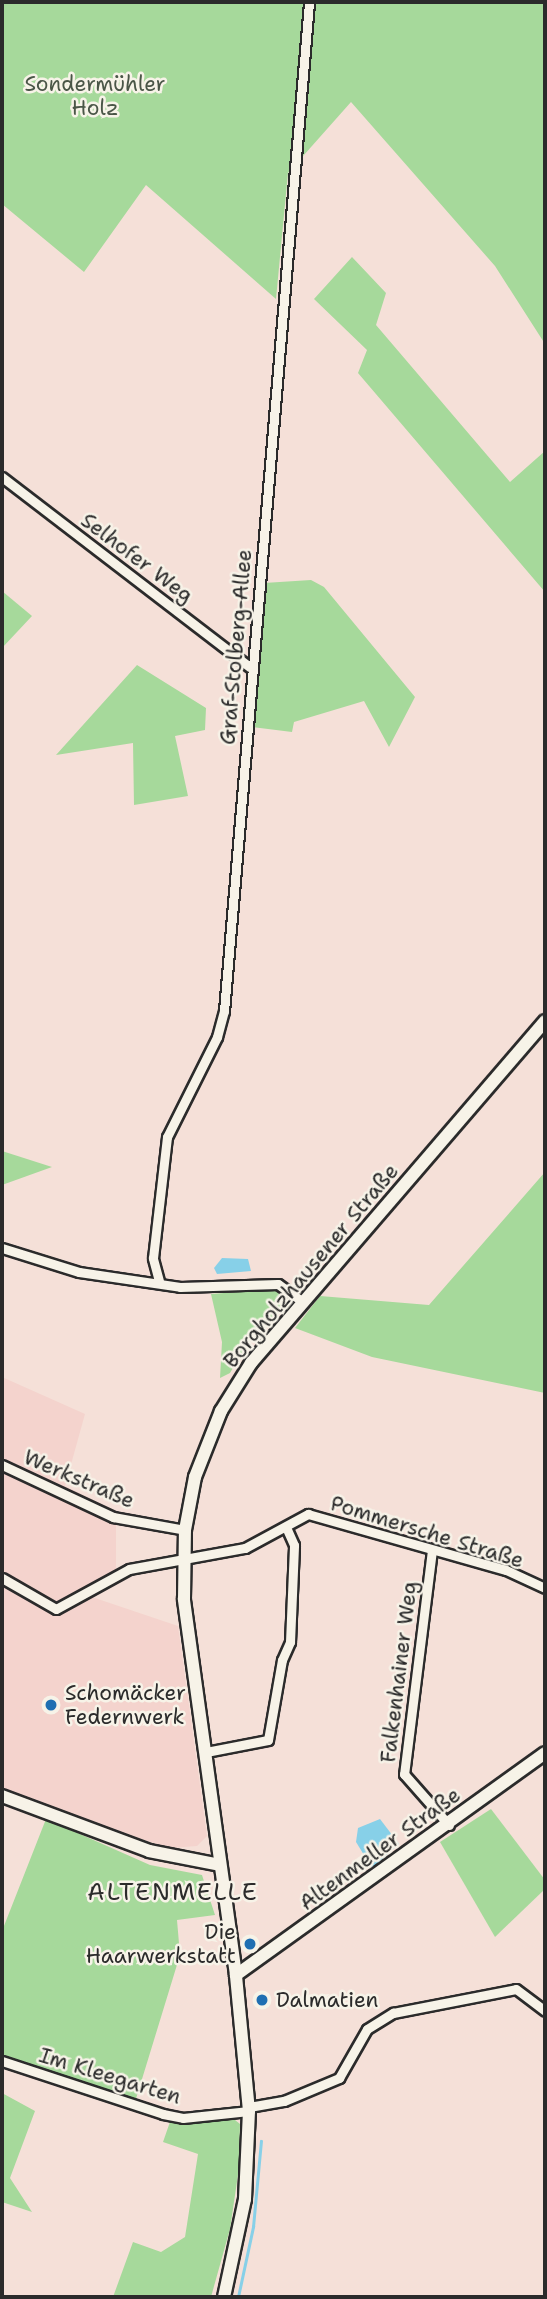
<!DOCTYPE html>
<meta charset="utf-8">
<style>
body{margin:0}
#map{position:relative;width:547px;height:2299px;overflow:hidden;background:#f5e0d8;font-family:"Shantell Sans",sans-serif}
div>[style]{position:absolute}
.built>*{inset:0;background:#f4d3cd}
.green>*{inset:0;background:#a6d99b}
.water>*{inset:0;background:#87d0e8}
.stream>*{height:2.5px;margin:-1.25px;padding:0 1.25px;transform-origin:1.25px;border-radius:1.25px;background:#87d0e8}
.roads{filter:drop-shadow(2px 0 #2b2b2b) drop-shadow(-2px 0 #2b2b2b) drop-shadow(0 2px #2b2b2b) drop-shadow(0 -2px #2b2b2b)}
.street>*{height:9px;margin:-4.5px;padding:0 4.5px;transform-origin:4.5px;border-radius:4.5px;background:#f7f3e8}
.secondary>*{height:12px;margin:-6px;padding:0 6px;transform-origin:6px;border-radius:6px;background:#f7f3e8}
.dots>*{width:19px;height:19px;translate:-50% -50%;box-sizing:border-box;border:4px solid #f7f3e8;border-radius:50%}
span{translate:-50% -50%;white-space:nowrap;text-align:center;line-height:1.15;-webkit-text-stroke:5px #f7f3e8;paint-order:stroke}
.park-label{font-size:21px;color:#4a5647}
.street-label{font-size:21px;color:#2b2b2b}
.poi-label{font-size:21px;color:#2b2b2b}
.left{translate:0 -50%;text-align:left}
.right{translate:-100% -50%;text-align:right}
.quarter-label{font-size:24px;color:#2b2b2b;letter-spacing:2px}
.frame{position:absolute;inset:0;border:4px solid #2b2b2b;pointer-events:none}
</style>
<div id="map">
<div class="built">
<i style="clip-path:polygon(2px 1377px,85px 1414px,65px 1486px,116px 1511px,116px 1571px,51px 1608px,60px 1612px,89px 1596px,178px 1626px,207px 1836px,197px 1846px,170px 1848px,147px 1841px,2px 1788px,2px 1584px,24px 1595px,2px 1582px)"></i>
</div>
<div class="green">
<i style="clip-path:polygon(2px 2px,545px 2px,545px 344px,495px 266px,351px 102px,288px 173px,276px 299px,146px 185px,84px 272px,2px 204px)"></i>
<i style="clip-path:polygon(352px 257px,386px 293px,376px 325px,510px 482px,545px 451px,545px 592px,358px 373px,367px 350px,314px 299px)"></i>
<i style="clip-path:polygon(311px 580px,324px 587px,415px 697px,389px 747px,364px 701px,294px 722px,292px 732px,251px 727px,264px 583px)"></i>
<i style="clip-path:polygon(2px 591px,32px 616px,2px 648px)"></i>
<i style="clip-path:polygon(137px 665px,206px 708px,205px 730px,175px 736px,188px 796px,134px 805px,133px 743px,56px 755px)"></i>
<i style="clip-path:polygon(2px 1151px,52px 1167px,2px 1185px)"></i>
<i style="clip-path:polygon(545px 1172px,545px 1393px,372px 1357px,295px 1328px,320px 1296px,429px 1305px)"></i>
<i style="clip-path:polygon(276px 1289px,288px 1300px,245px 1347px,230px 1373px,220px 1378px,222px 1342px,211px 1294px)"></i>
<i style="clip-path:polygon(491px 1809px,545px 1880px,545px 1889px,495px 1937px,440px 1842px)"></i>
<i style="clip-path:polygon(46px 1819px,150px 1865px,202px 1875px,215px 1915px,177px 1920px,180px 1955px,135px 2102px,2px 2058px,2px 1931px)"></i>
<i style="clip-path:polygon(2px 2093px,35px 2111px,10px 2178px,32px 2212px,2px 2202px)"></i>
<i style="clip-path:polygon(230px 2116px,240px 2124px,239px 2168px,230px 2229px,211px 2297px,113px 2297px,133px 2242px,161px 2252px,185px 2237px,198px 2154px,163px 2142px,171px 2119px,184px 2122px)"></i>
</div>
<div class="water">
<i style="clip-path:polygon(222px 1258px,248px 1259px,251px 1271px,217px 1274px,214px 1268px)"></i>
<i style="clip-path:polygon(380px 1819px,399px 1844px,372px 1868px,356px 1842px,358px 1828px)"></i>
</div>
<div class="stream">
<i style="left:238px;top:2297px;width:72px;rotate:-77.9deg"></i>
<i style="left:253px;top:2227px;width:86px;rotate:-84.7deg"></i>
</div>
<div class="roads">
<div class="street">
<i style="left:2px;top:477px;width:312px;rotate:37.5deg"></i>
<i style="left:2px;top:1248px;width:81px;rotate:17.3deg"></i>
<i style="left:79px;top:1272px;width:102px;rotate:8.4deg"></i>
<i style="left:180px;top:1287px;width:98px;rotate:-1.8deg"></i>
<i style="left:278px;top:1284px;width:31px;rotate:36deg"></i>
<i style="left:159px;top:1281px;width:24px;rotate:-105deg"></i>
<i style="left:153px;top:1258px;width:122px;rotate:-83.4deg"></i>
<i style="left:167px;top:1137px;width:112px;rotate:-63.4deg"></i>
<i style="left:217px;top:1037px;width:27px;rotate:-75deg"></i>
<i style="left:224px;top:1011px;width:1013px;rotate:-85.18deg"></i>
<i style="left:2px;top:1465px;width:123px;rotate:25.1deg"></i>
<i style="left:113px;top:1517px;width:73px;rotate:10.2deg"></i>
<i style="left:432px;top:1550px;width:226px;rotate:97.1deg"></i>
<i style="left:404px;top:1774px;width:68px;rotate:48.6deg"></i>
<i style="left:2px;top:1578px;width:62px;rotate:29.9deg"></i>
<i style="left:56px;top:1609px;width:83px;rotate:-28.7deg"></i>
<i style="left:129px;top:1569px;width:118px;rotate:-10.3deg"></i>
<i style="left:245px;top:1548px;width:72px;rotate:-28.4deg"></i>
<i style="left:308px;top:1514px;width:206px;rotate:15.8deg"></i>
<i style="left:506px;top:1570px;width:43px;rotate:24.8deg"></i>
<i style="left:206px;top:1752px;width:63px;rotate:-11deg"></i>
<i style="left:268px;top:1740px;width:81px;rotate:-80.1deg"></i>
<i style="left:282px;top:1660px;width:20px;rotate:-66deg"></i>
<i style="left:290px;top:1642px;width:97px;rotate:-87.6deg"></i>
<i style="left:294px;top:1545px;width:17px;rotate:-114deg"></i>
<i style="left:2px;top:2061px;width:169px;rotate:18.2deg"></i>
<i style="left:163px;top:2114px;width:20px;rotate:11deg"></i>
<i style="left:183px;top:2118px;width:66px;rotate:-6.1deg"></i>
<i style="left:249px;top:2107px;width:36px;rotate:-10deg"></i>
<i style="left:284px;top:2101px;width:60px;rotate:-22.7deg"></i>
<i style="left:339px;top:2078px;width:56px;rotate:-60.3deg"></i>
<i style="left:367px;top:2029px;width:31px;rotate:-32deg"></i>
<i style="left:393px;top:2013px;width:125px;rotate:-11deg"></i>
<i style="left:516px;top:1989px;width:36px;rotate:37deg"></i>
</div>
<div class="secondary">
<i style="left:2px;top:1796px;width:157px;rotate:20.5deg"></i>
<i style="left:149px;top:1851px;width:72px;rotate:11.2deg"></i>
<i style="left:236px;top:1975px;width:380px;rotate:-35.7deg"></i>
<i style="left:224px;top:2297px;width:100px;rotate:-77.9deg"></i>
<i style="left:245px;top:2199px;width:88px;rotate:-87.4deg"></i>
<i style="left:249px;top:2111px;width:137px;rotate:-95.5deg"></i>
<i style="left:236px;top:1975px;width:380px;rotate:-97.9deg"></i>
<i style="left:184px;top:1599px;width:69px;rotate:-89.2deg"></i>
<i style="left:185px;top:1530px;width:54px;rotate:-79.3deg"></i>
<i style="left:195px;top:1477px;width:71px;rotate:-68.5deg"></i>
<i style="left:221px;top:1411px;width:57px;rotate:-58deg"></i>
<i style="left:251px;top:1363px;width:451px;rotate:-49.3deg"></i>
</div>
</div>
<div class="dots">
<i style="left:51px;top:1705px;background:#1f6fb2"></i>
<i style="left:250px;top:1944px;background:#1f6fb2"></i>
<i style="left:262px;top:2000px;background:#1f6fb2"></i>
</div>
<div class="park-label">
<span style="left:95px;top:96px">Sondermühler<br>Holz</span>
</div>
<div class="street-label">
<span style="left:137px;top:558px;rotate:37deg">Selhofer Weg</span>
<span style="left:236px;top:647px;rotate:-85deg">Graf-Stolberg-Allee</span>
<span style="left:311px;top:1266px;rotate:-50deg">Borgholzhausener Straße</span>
<span style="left:79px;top:1479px;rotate:23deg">Werkstraße</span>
<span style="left:427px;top:1532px;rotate:17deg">Pommersche Straße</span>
<span style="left:399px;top:1672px;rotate:-83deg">Falkenhainer Weg</span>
<span style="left:380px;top:1849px;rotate:-36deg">Altenmeller Straße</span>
<span style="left:110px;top:2076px;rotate:17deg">Im Kleegarten</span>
</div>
<div class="poi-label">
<span class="left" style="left:65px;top:1705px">Schomäcker<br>Federnwerk</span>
<span class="right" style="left:236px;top:1944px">Die<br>Haarwerkstatt</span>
<span class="left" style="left:276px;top:2000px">Dalmatien</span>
</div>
<div class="quarter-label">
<span style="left:173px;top:1893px">ALTENMELLE</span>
</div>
<div class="frame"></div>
</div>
